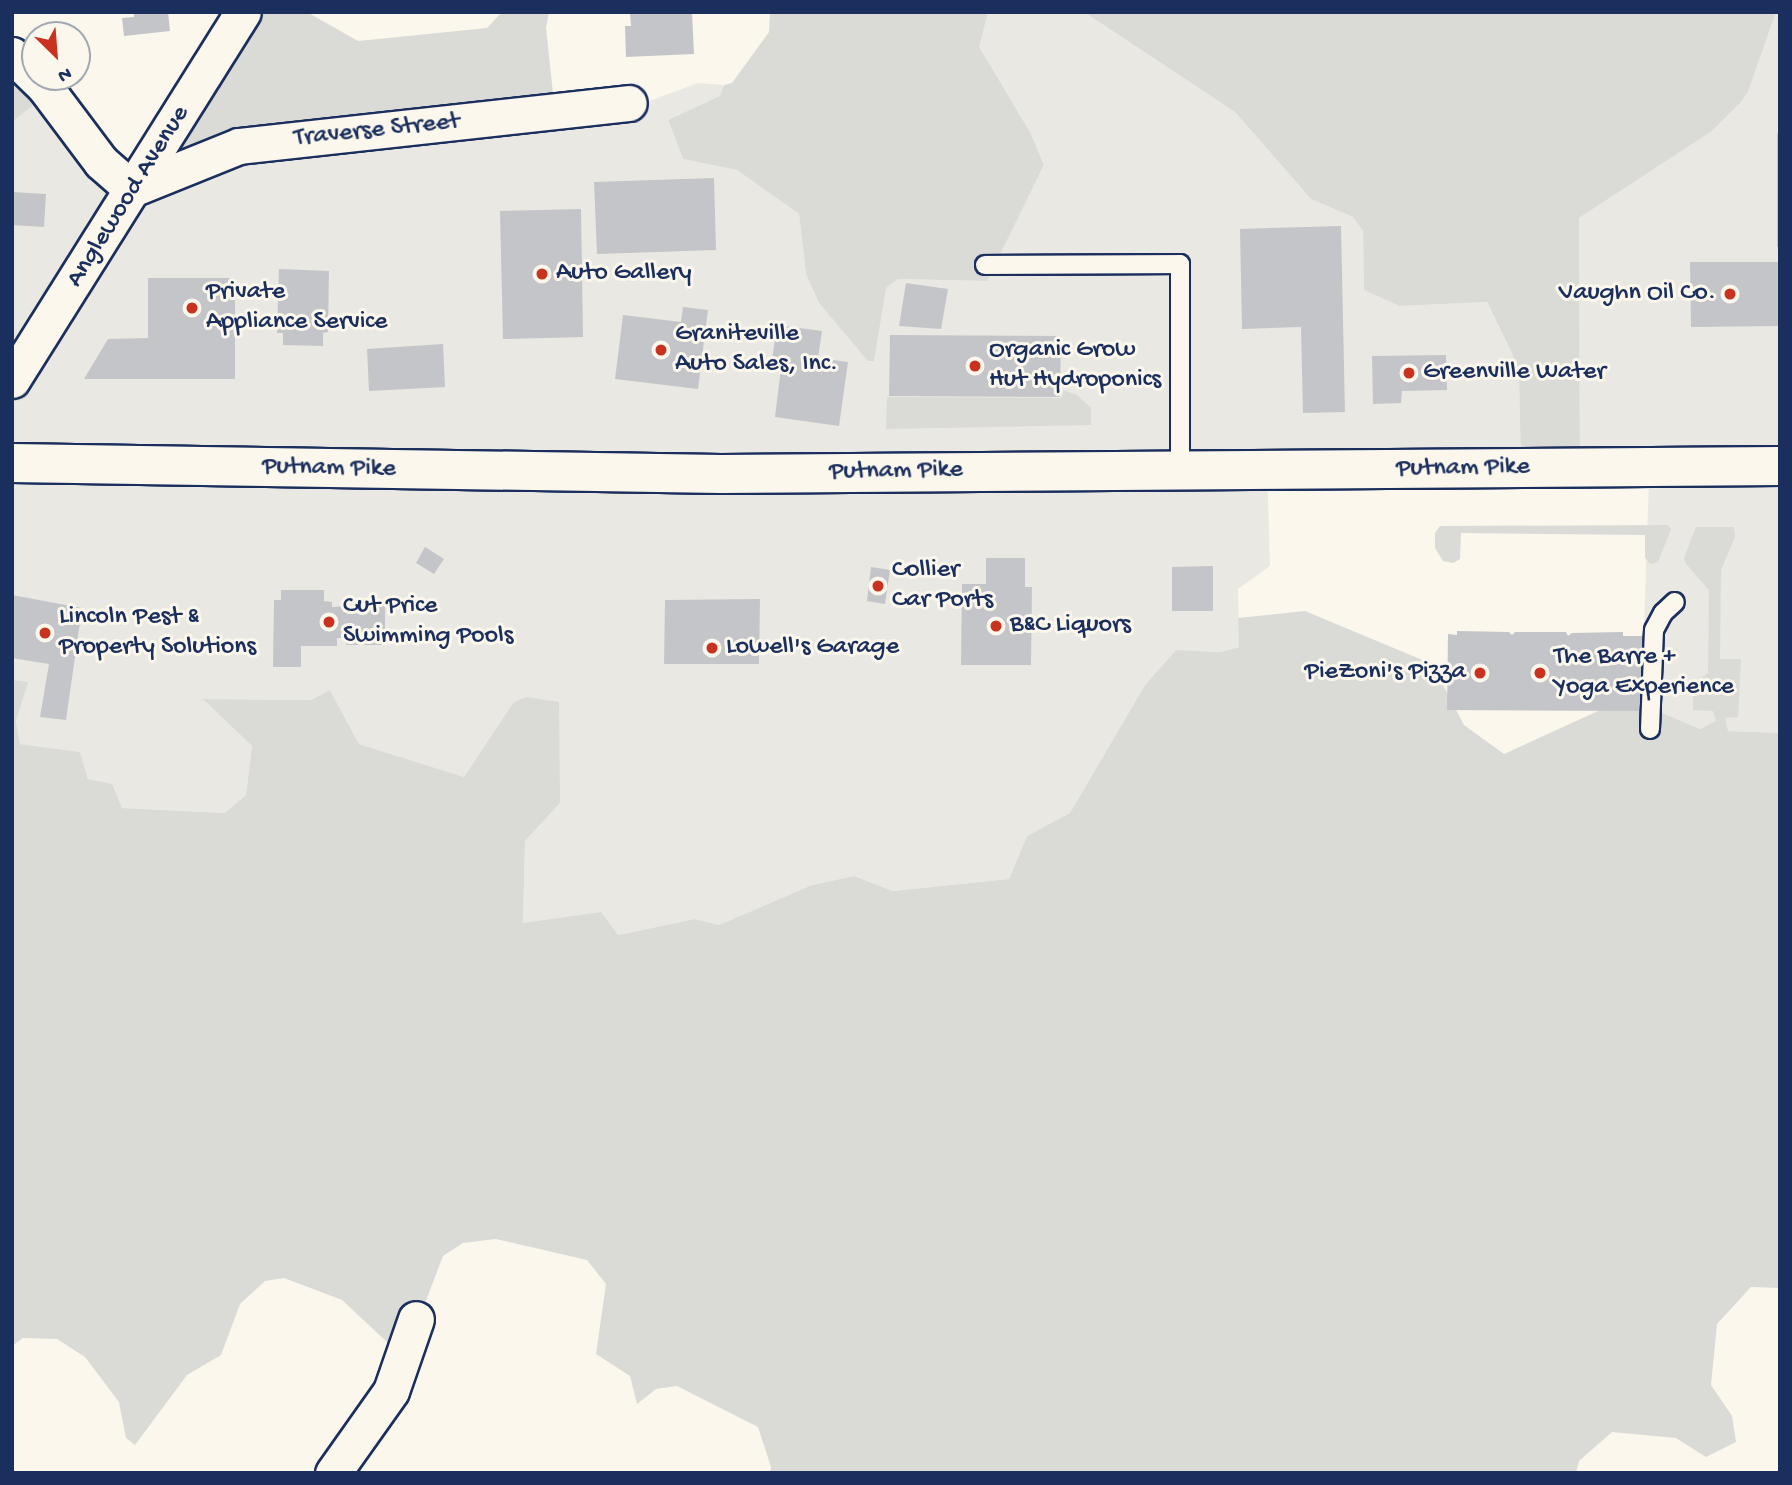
<!DOCTYPE html>
<style>
body{margin:0}
#map{position:relative;width:1792px;height:1485px;overflow:hidden;background:#fbf7ec;font-family:"Gochi Hand",sans-serif}
div>[style]{position:absolute}
.built>*{inset:0;background:#eae8e2}
.green>*{inset:0;background:#dadad7}
.building>*{inset:0;background:#c3c5c9}
.roads{filter:drop-shadow(2px 0 #1b2f5e) drop-shadow(-2px 0 #1b2f5e) drop-shadow(0 2px #1b2f5e) drop-shadow(0 -2px #1b2f5e)}
.lane>*{height:18px;margin:-9px;padding:0 9px;transform-origin:9px;border-radius:9px;background:#fbf7ec}
.street>*{height:35px;margin:-17.5px;padding:0 17.5px;transform-origin:17.5px;border-radius:17.5px;background:#fbf7ec}
.primary>*{height:38px;margin:-19px;padding:0 19px;transform-origin:19px;border-radius:19px;background:#fbf7ec}
.dots>*{width:19px;height:19px;translate:-50% -50%;box-sizing:border-box;border:4px solid #fbf7ec;border-radius:50%}
span{translate:-50% -50%;white-space:nowrap;text-align:center;line-height:1.15;-webkit-text-stroke:6px #fbf7ec;paint-order:stroke}
.street-label{font-size:26px;color:#1b2f5e}
.poi-label{font-size:26px;color:#1b2f5e}
.left{translate:0 -50%;text-align:left}
.right{translate:-100% -50%;text-align:right}
.frame{position:absolute;inset:0;border:14px solid #1b2f5e;pointer-events:none}
.north{position:absolute;left:21px;top:21px;width:70px;height:70px;box-sizing:border-box;background:#fbf7ec;border:2px solid #a1a7b3;border-radius:50%;rotate:155deg;font-size:19px;font-weight:700;line-height:28px;text-align:center;color:#1b2f5e}
.north::after{content:'';display:block;margin:auto;width:24px;height:32px;background:#c8321e;clip-path:polygon(50% 0,100% 100%,50% 72%,0 100%)}
</style>
<div id="map">
<div class="built">
<i style="clip-path:polygon(988px 12px,1084px 12px,1235px 112px,1311px 199px,1353px 217px,1363px 230px,1364px 290px,1399px 306px,1487px 302px,1512px 353px,1519px 379px,1521px 469px,1267px 470px,1270px 566px,1238px 589px,1239px 647px,1220px 652px,1176px 650px,1145px 685px,1070px 813px,1027px 836px,1009px 879px,893px 891px,854px 876px,812px 885px,719px 925px,695px 919px,617px 935px,601px 912px,523px 924px,525px 841px,560px 803px,513px 703px,464px 777px,359px 744px,330px 690px,311px 700px,204px 699px,252px 746px,246px 795px,226px 813px,122px 808px,88px 779px,80px 752px,20px 744px,16px 721px,27px 683px,12px 680px,12px 122px,47px 94px,123px 183px,243px 151px,639px 105px,698px 83px,724px 85px,720px 97px,668px 120px,683px 159px,737px 170px,799px 214px,806px 274px,819px 303px,868px 360px,873px 361px,886px 288px,898px 279px,987px 281px,1044px 165px,1030px 132px,978px 47px)"></i>
<i style="clip-path:polygon(1776px 12px,1780px 12px,1780px 733px,1727px 731px,1708px 693px,1717px 721px,1700px 729px,1658px 711px,1642px 691px,1649px 478px,1580px 468px,1579px 218px,1712px 131px,1741px 102px,1748px 92px)"></i>
</div>
<div class="green">
<i style="clip-path:polygon(248px 12px,307px 12px,358px 41px,487px 28px,502px 12px,549px 12px,546px 28px,555px 112px,150px 170px)"></i>
<i style="clip-path:polygon(770px 12px,988px 12px,979px 47px,1030px 132px,1044px 165px,987px 281px,898px 279px,886px 288px,874px 361px,868px 361px,819px 303px,806px 274px,799px 214px,737px 170px,683px 159px,668px 120px,720px 96px,724px 85px,732px 83px,769px 32px)"></i>
<i style="clip-path:polygon(1084px 12px,1776px 12px,1748px 92px,1741px 102px,1712px 131px,1579px 218px,1580px 468px,1521px 469px,1519px 379px,1512px 353px,1487px 302px,1399px 306px,1364px 290px,1363px 231px,1353px 217px,1311px 199px,1235px 112px)"></i>
<i style="clip-path:polygon(12px 57px,47px 94px,12px 122px)"></i>
<i style="clip-path:polygon(1063px 390px,1077px 395px,1091px 408px,1091px 425px,886px 429px,887px 397px,1062px 398px)"></i>
<i style="clip-path:polygon(1668px 525px,1671px 529px,1658px 562px,1650px 564px,1645px 558px,1645px 535px,1461px 533px,1460px 559px,1453px 563px,1443px 561px,1435px 548px,1435px 533px,1440px 526px)"></i>
<i style="clip-path:polygon(1696px 527px,1734px 527px,1735px 537px,1721px 570px,1720px 659px,1741px 659px,1738px 717px,1725px 718px,1728px 731px,1780px 733px,1780px 1288px,1751px 1287px,1717px 1324px,1711px 1385px,1732px 1416px,1736px 1442px,1706px 1457px,1676px 1438px,1612px 1432px,1579px 1461px,1576px 1473px,770px 1473px,771px 1467px,758px 1427px,677px 1386px,656px 1389px,637px 1404px,630px 1376px,596px 1354px,606px 1284px,587px 1260px,496px 1239px,463px 1243px,443px 1256px,404px 1358px,342px 1300px,284px 1278px,265px 1281px,240px 1304px,221px 1355px,187px 1375px,135px 1445px,126px 1438px,119px 1402px,85px 1357px,57px 1339px,23px 1338px,12px 1346px,12px 680px,28px 682px,16px 721px,20px 744px,80px 752px,88px 779px,112px 784px,122px 808px,225px 813px,246px 795px,252px 746px,203px 699px,311px 700px,330px 690px,359px 744px,464px 777px,513px 703px,526px 697px,559px 702px,560px 803px,525px 841px,523px 923px,601px 912px,618px 935px,695px 919px,719px 925px,812px 885px,854px 876px,893px 891px,1009px 879px,1027px 836px,1070px 813px,1145px 685px,1176px 650px,1220px 652px,1239px 647px,1238px 618px,1305px 611px,1432px 664px,1464px 725px,1504px 754px,1642px 691px,1658px 711px,1700px 729px,1716px 721px,1713px 711px,1693px 710px,1693px 684px,1708px 673px,1709px 590px,1686px 564px,1684px 558px)"></i>
</div>
<div class="building">
<i style="clip-path:polygon(134px 12px,168px 12px,170px 31px,124px 36px,122px 18px,134px 17px)"></i>
<i style="clip-path:polygon(630px 12px,692px 12px,694px 54px,626px 57px,625px 26px,631px 26px)"></i>
<i style="clip-path:polygon(1777px 133px,1780px 133px,1780px 247px,1777px 247px)"></i>
<i style="clip-path:polygon(714px 178px,716px 250px,597px 254px,594px 182px)"></i>
<i style="clip-path:polygon(12px 192px,46px 194px,44px 227px,12px 225px)"></i>
<i style="clip-path:polygon(581px 209px,583px 337px,503px 339px,500px 211px)"></i>
<i style="clip-path:polygon(1341px 226px,1345px 412px,1303px 413px,1301px 327px,1242px 329px,1240px 229px)"></i>
<i style="clip-path:polygon(1690px 262px,1780px 262px,1780px 326px,1691px 327px)"></i>
<i style="clip-path:polygon(279px 269px,329px 271px,328px 332px,323px 333px,323px 346px,283px 345px,283px 333px,277px 333px)"></i>
<i style="clip-path:polygon(148px 278px,235px 278px,235px 379px,84px 379px,108px 339px,148px 338px)"></i>
<i style="clip-path:polygon(906px 283px,948px 289px,941px 329px,899px 326px)"></i>
<i style="clip-path:polygon(683px 307px,708px 310px,698px 389px,615px 379px,623px 315px,681px 322px)"></i>
<i style="clip-path:polygon(777px 325px,822px 331px,818px 358px,848px 362px,839px 426px,775px 417px,781px 368px,771px 367px)"></i>
<i style="clip-path:polygon(890px 335px,1061px 336px,1060px 397px,889px 396px)"></i>
<i style="clip-path:polygon(443px 344px,445px 387px,369px 391px,367px 349px)"></i>
<i style="clip-path:polygon(1446px 355px,1447px 390px,1402px 391px,1401px 403px,1373px 404px,1372px 356px)"></i>
<i style="clip-path:polygon(425px 547px,444px 559px,434px 574px,416px 563px)"></i>
<i style="clip-path:polygon(986px 558px,1025px 558px,1025px 587px,1032px 587px,1031px 665px,961px 665px,962px 584px,986px 584px)"></i>
<i style="clip-path:polygon(1213px 566px,1213px 611px,1172px 611px,1172px 567px)"></i>
<i style="clip-path:polygon(871px 567px,890px 570px,885px 604px,867px 601px)"></i>
<i style="clip-path:polygon(281px 590px,324px 590px,324px 601px,332px 602px,332px 607px,385px 604px,385px 645px,346px 645px,347px 638px,337px 638px,337px 646px,301px 646px,301px 667px,273px 667px,274px 600px,281px 600px)"></i>
<i style="clip-path:polygon(12px 595px,82px 608px,66px 720px,40px 717px,49px 664px,12px 658px)"></i>
<i style="clip-path:polygon(760px 599px,759px 664px,664px 664px,665px 600px)"></i>
<i style="clip-path:polygon(1457px 631px,1509px 632px,1512px 635px,1515px 632px,1566px 632px,1568px 636px,1572px 633px,1623px 632px,1623px 636px,1644px 636px,1644px 711px,1447px 710px,1448px 634px,1457px 635px)"></i>
</div>
<div class="roads">
<div class="lane">
<i style="left:985px;top:265px;width:195px;rotate:-0.3deg"></i>
<i style="left:1180px;top:264px;width:205px;rotate:90deg"></i>
<i style="left:1650px;top:729px;width:99px;rotate:-87.7deg"></i>
<i style="left:1654px;top:630px;width:19px;rotate:-62deg"></i>
<i style="left:1663px;top:613px;width:16px;rotate:-43deg"></i>
</div>
<div class="street">
<i style="left:12px;top:55px;width:45px;rotate:44.1deg"></i>
<i style="left:44px;top:86px;width:95px;rotate:53.1deg"></i>
<i style="left:101px;top:162px;width:41px;rotate:41.1deg"></i>
<i style="left:132px;top:189px;width:115px;rotate:-21.9deg"></i>
<i style="left:239px;top:146px;width:392px;rotate:-6.3deg"></i>
<i style="left:12px;top:380px;width:434px;rotate:-57.9deg"></i>
<i style="left:333px;top:1473px;width:100px;rotate:-54.7deg"></i>
<i style="left:391px;top:1391px;width:76px;rotate:-70.9deg"></i>
</div>
<div class="primary">
<i style="left:12px;top:463px;width:709px;rotate:0.89deg"></i>
<i style="left:721px;top:474px;width:1059px;rotate:-0.43deg"></i>
</div>
</div>
<div class="dots">
<i style="left:542px;top:274px;background:#c8321e"></i>
<i style="left:1730px;top:294px;background:#c8321e"></i>
<i style="left:192px;top:308px;background:#c8321e"></i>
<i style="left:661px;top:350px;background:#c8321e"></i>
<i style="left:975px;top:366px;background:#c8321e"></i>
<i style="left:1409px;top:373px;background:#c8321e"></i>
<i style="left:878px;top:586px;background:#c8321e"></i>
<i style="left:329px;top:622px;background:#c8321e"></i>
<i style="left:996px;top:626px;background:#c8321e"></i>
<i style="left:45px;top:633px;background:#c8321e"></i>
<i style="left:712px;top:648px;background:#c8321e"></i>
<i style="left:1480px;top:673px;background:#c8321e"></i>
<i style="left:1540px;top:673px;background:#c8321e"></i>
</div>
<div class="street-label">
<span style="left:377px;top:131px;rotate:-6deg">Traverse Street</span>
<span style="left:129px;top:197px;rotate:-58deg">Anglewood Avenue</span>
<span style="left:329px;top:469px;rotate:1deg">Putnam Pike</span>
<span style="left:1463px;top:469px;rotate:-1deg">Putnam Pike</span>
<span style="left:896px;top:472px;rotate:-1deg">Putnam Pike</span>
</div>
<div class="poi-label">
<span class="left" style="left:556px;top:274px">Auto Gallery</span>
<span class="left" style="left:206px;top:308px">Private<br>Appliance Service</span>
<span class="right" style="left:1716px;top:294px">Vaughn Oil Co.</span>
<span class="left" style="left:675px;top:350px">Graniteville<br>Auto Sales, Inc.</span>
<span class="left" style="left:989px;top:366px">Organic Grow<br>Hut Hydroponics</span>
<span class="left" style="left:1423px;top:373px">Greenville Water</span>
<span class="left" style="left:892px;top:586px">Collier<br>Car Ports</span>
<span class="left" style="left:343px;top:622px">Cut Price<br>Swimming Pools</span>
<span class="left" style="left:59px;top:633px">Lincoln Pest &amp;<br>Property Solutions</span>
<span class="left" style="left:1010px;top:626px">B&amp;C Liquors</span>
<span class="left" style="left:726px;top:648px">Lowell's Garage</span>
<span class="left" style="left:1554px;top:673px">The Barre +<br>Yoga Experience</span>
<span class="right" style="left:1466px;top:673px">PieZoni's Pizza</span>
</div>
<div class="frame"></div>
<div class="north">N</div>
</div>
